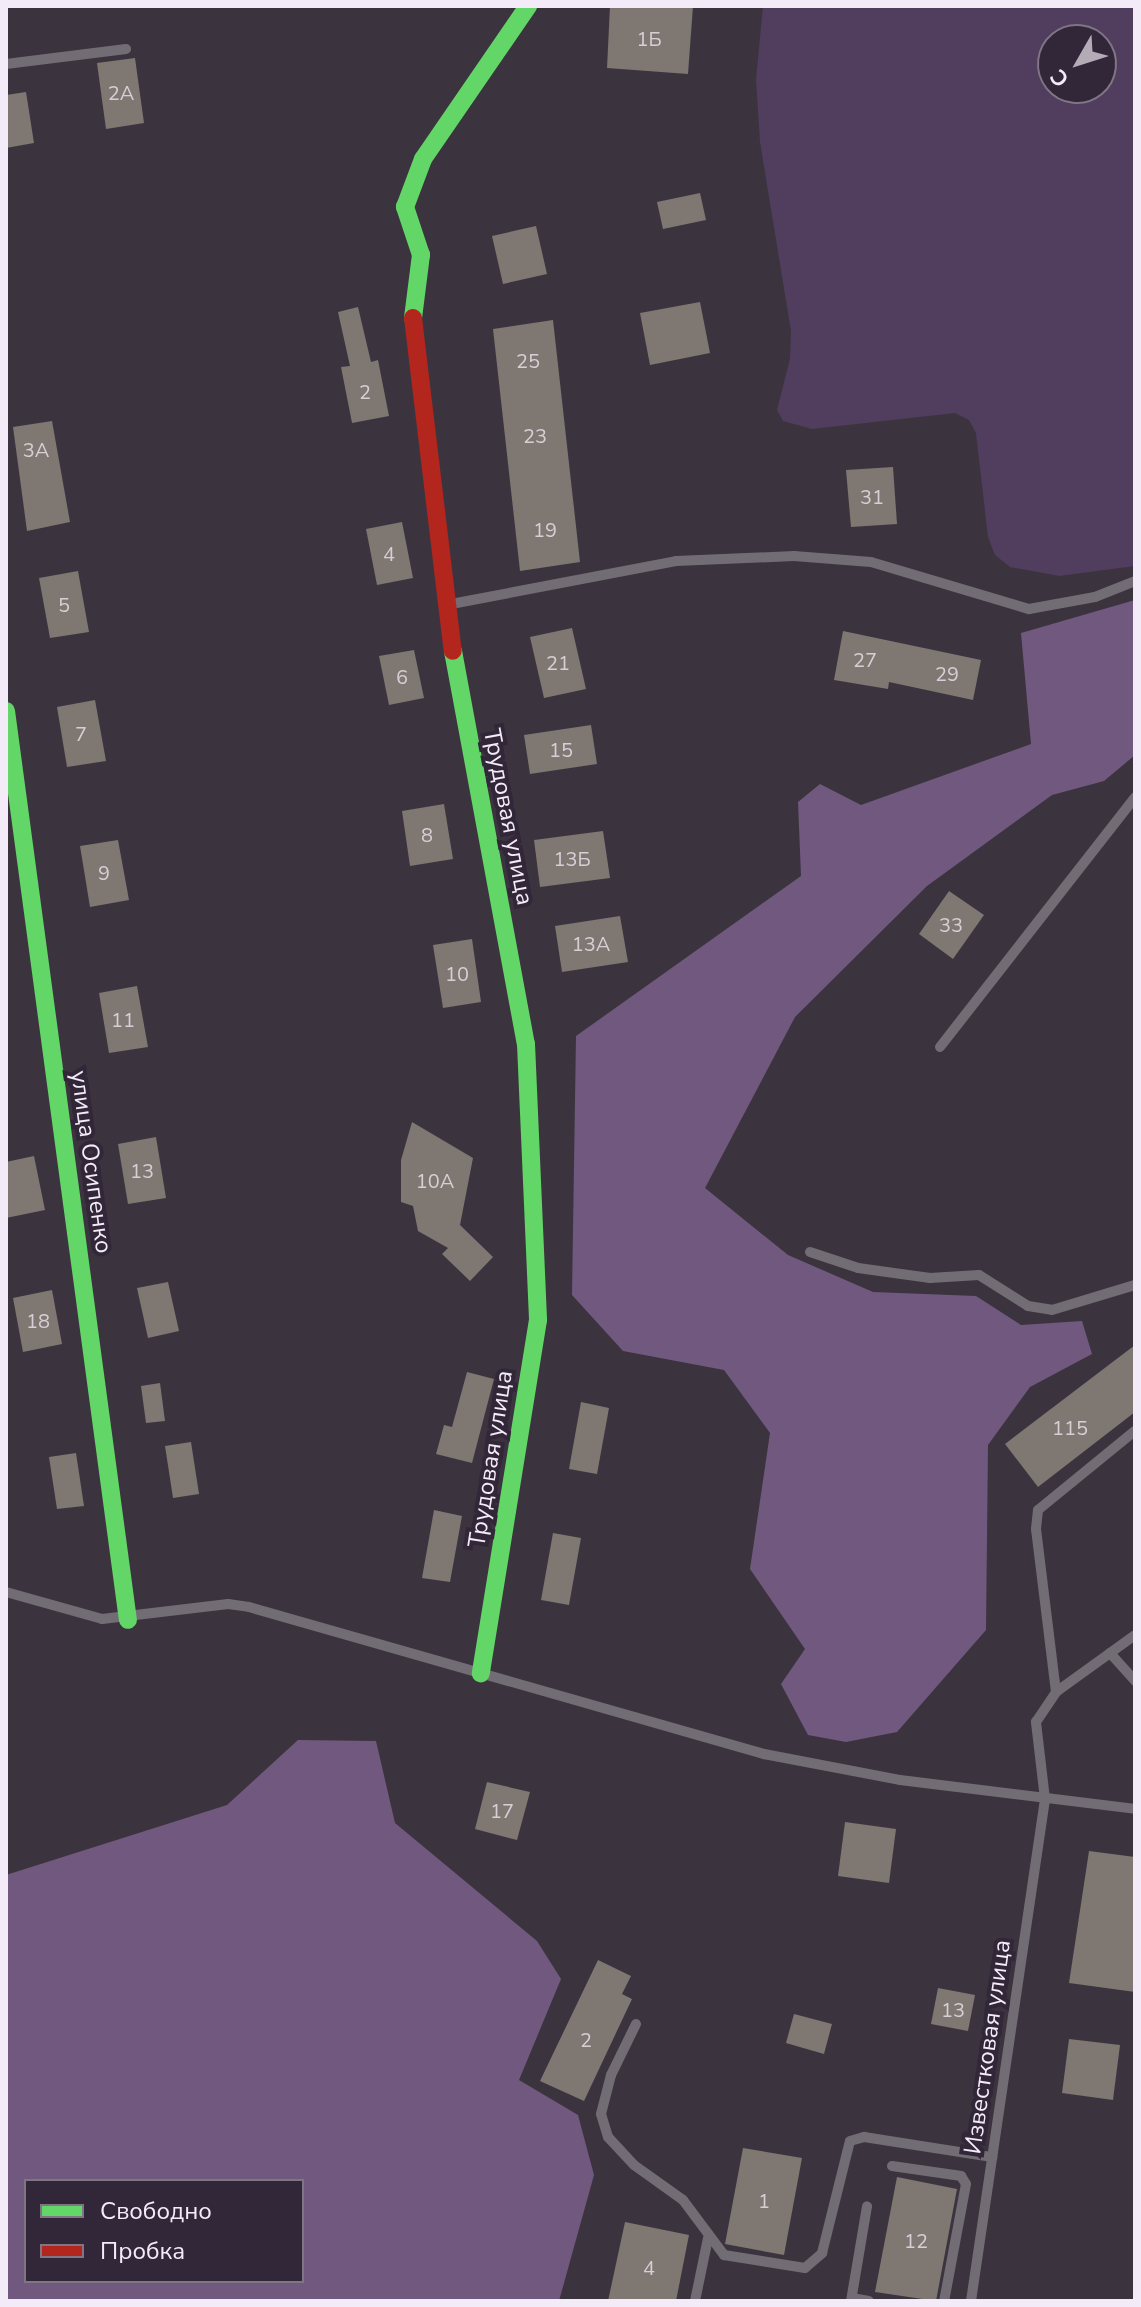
<!DOCTYPE html>
<meta charset="utf-8">
<style>
body{margin:0}
#map{position:relative;width:1141px;height:2307px;overflow:hidden;background:#3b343f;font-family:"Nunito Sans",sans-serif}
div>[style]{position:absolute}
.green>*{inset:0;background:#513d5d}
.forest>*{inset:0;background:#71587e}
.building>*{inset:0;background:#7e7772}
.lane>*{height:10px;margin:-5px;padding:0 5px;transform-origin:5px;border-radius:5px;background:#726d75}
.fast>*{height:18px;margin:-9px;padding:0 9px;transform-origin:9px;border-radius:9px;background:#63d668}
.jam>*{height:18px;margin:-9px;padding:0 9px;transform-origin:9px;border-radius:9px;background:#b3261e}
span{translate:-50% -50%;white-space:nowrap;text-align:center;line-height:1.15;-webkit-text-stroke:8px #322639;paint-order:stroke}
.number-label{font-size:20px;color:#d6cfd6}
.number-label span{-webkit-text-stroke-width:0}
.street-label{font-size:24px;color:#f3ecf8}
.frame{position:absolute;inset:0;border:8px solid #f3ecf8;pointer-events:none}
.legend{position:absolute;left:24px;top:2179px;width:280px;height:104px;box-sizing:border-box;background:#322639;border:2px solid #7f7585;margin:0;padding:10px 14px;list-style:none;font-size:24px;color:#f3ecf8}
.legend li{display:flex;align-items:center;gap:16px;height:40px}
.legend b{width:40px;border:2px solid #7f7585}
.north{position:absolute;left:1037px;top:24px;width:80px;height:80px;box-sizing:border-box;background:#322639;border:2px solid #7f7585;border-radius:50%;rotate:231deg;font-size:22px;font-weight:700;line-height:32px;text-align:center;color:#f3ecf8}
.north::after{content:'';display:block;margin:auto;width:28px;height:36px;background:#b3acb7;clip-path:polygon(50% 0,100% 100%,50% 72%,0 100%)}
</style>
<div id="map">
<div class="green">
<i style="clip-path:polygon(evenodd,763px 6px,1135px 6px,1135px 566px,1059px 576px,1010px 567px,995px 555px,988px 537px,976px 433px,969px 420px,955px 413px,812px 429px,783px 421px,777px 410px,790px 359px,791px 331px,760px 142px,756px 80px,763px 6px,1053px 40px,1101px 40px,1101px 88px,1053px 88px,1053px 40px)"></i>
</div>
<div class="forest">
<i style="clip-path:polygon(1135px 600px,1135px 755px,1104px 781px,1052px 795px,927px 886px,795px 1017px,705px 1188px,788px 1255px,873px 1292px,976px 1296px,1021px 1325px,1082px 1321px,1092px 1354px,1030px 1387px,988px 1445px,986px 1630px,897px 1732px,846px 1742px,808px 1735px,781px 1684px,805px 1649px,750px 1569px,770px 1433px,724px 1370px,623px 1351px,572px 1295px,576px 1036px,801px 876px,798px 802px,820px 784px,861px 805px,1031px 744px,1021px 633px)"></i>
<i style="clip-path:polygon(evenodd,298px 1740px,376px 1741px,395px 1823px,537px 1941px,561px 1979px,519px 2080px,578px 2115px,594px 2175px,559px 2301px,6px 2301px,6px 1875px,227px 1805px,298px 1740px,26px 2181px,302px 2181px,302px 2281px,26px 2281px,26px 2181px)"></i>
</div>
<div class="building">
<i style="clip-path:polygon(610px 6px,693px 6px,688px 74px,607px 68px)"></i>
<i style="clip-path:polygon(135px 58px,144px 123px,106px 129px,97px 63px)"></i>
<i style="clip-path:polygon(26px 92px,34px 143px,6px 148px,6px 95px)"></i>
<i style="clip-path:polygon(700px 193px,706px 220px,663px 229px,657px 202px)"></i>
<i style="clip-path:polygon(536px 226px,547px 274px,503px 284px,492px 236px)"></i>
<i style="clip-path:polygon(700px 302px,710px 353px,650px 365px,640px 313px)"></i>
<i style="clip-path:polygon(358px 307px,371px 362px,378px 360px,389px 416px,352px 423px,341px 367px,350px 366px,338px 312px)"></i>
<i style="clip-path:polygon(553px 320px,580px 562px,520px 571px,493px 329px)"></i>
<i style="clip-path:polygon(52px 421px,70px 522px,27px 531px,13px 427px)"></i>
<i style="clip-path:polygon(893px 467px,897px 524px,851px 527px,846px 470px)"></i>
<i style="clip-path:polygon(402px 522px,413px 578px,377px 585px,366px 529px)"></i>
<i style="clip-path:polygon(78px 571px,89px 632px,50px 638px,39px 578px)"></i>
<i style="clip-path:polygon(572px 628px,586px 689px,544px 698px,530px 637px)"></i>
<i style="clip-path:polygon(843px 631px,981px 660px,973px 700px,889px 682px,888px 689px,834px 680px)"></i>
<i style="clip-path:polygon(414px 650px,424px 698px,389px 705px,379px 656px)"></i>
<i style="clip-path:polygon(95px 700px,106px 761px,67px 767px,57px 707px)"></i>
<i style="clip-path:polygon(591px 725px,597px 764px,530px 774px,524px 735px)"></i>
<i style="clip-path:polygon(444px 804px,453px 859px,410px 866px,402px 811px)"></i>
<i style="clip-path:polygon(603px 831px,610px 878px,540px 887px,534px 840px)"></i>
<i style="clip-path:polygon(118px 840px,129px 900px,90px 907px,80px 846px)"></i>
<i style="clip-path:polygon(949px 891px,984px 915px,953px 959px,919px 934px)"></i>
<i style="clip-path:polygon(620px 916px,628px 962px,562px 972px,555px 926px)"></i>
<i style="clip-path:polygon(472px 939px,481px 1002px,443px 1008px,433px 945px)"></i>
<i style="clip-path:polygon(137px 986px,148px 1047px,109px 1053px,99px 993px)"></i>
<i style="clip-path:polygon(412px 1122px,473px 1158px,460px 1225px,493px 1257px,470px 1281px,442px 1254px,448px 1248px,418px 1231px,413px 1206px,401px 1202px,401px 1160px)"></i>
<i style="clip-path:polygon(156px 1137px,166px 1198px,128px 1204px,118px 1144px)"></i>
<i style="clip-path:polygon(34px 1156px,45px 1210px,6px 1218px,6px 1162px)"></i>
<i style="clip-path:polygon(168px 1282px,179px 1331px,148px 1338px,137px 1288px)"></i>
<i style="clip-path:polygon(52px 1290px,62px 1344px,23px 1352px,13px 1298px)"></i>
<i style="clip-path:polygon(1135px 1345px,1135px 1412px,1038px 1487px,1005px 1444px)"></i>
<i style="clip-path:polygon(467px 1372px,494px 1379px,472px 1463px,436px 1454px,444px 1425px,452px 1427px)"></i>
<i style="clip-path:polygon(160px 1383px,165px 1421px,146px 1423px,141px 1386px)"></i>
<i style="clip-path:polygon(581px 1402px,609px 1408px,597px 1474px,569px 1469px)"></i>
<i style="clip-path:polygon(191px 1442px,199px 1494px,173px 1498px,165px 1446px)"></i>
<i style="clip-path:polygon(76px 1453px,84px 1506px,57px 1509px,49px 1457px)"></i>
<i style="clip-path:polygon(434px 1510px,462px 1516px,450px 1582px,422px 1578px)"></i>
<i style="clip-path:polygon(553px 1533px,581px 1538px,569px 1605px,541px 1600px)"></i>
<i style="clip-path:polygon(487px 1782px,530px 1792px,517px 1840px,475px 1829px)"></i>
<i style="clip-path:polygon(845px 1822px,896px 1829px,889px 1883px,838px 1876px)"></i>
<i style="clip-path:polygon(1089px 1851px,1135px 1857px,1135px 1992px,1069px 1983px)"></i>
<i style="clip-path:polygon(598px 1960px,631px 1976px,622px 1994px,632px 1999px,584px 2101px,540px 2081px)"></i>
<i style="clip-path:polygon(938px 1988px,975px 1995px,968px 2031px,931px 2024px)"></i>
<i style="clip-path:polygon(794px 2014px,832px 2024px,824px 2054px,786px 2043px)"></i>
<i style="clip-path:polygon(1069px 2039px,1120px 2045px,1113px 2100px,1062px 2093px)"></i>
<i style="clip-path:polygon(743px 2148px,802px 2158px,784px 2255px,725px 2244px)"></i>
<i style="clip-path:polygon(897px 2177px,957px 2189px,936px 2301px,875px 2292px)"></i>
<i style="clip-path:polygon(625px 2222px,689px 2235px,676px 2301px,608px 2301px)"></i>
</div>
<div class="lane">
<i style="left:6px;top:64px;width:121px;rotate:-7.1deg"></i>
<i style="left:446px;top:605px;width:234px;rotate:-10.8deg"></i>
<i style="left:676px;top:561px;width:118px;rotate:-2.4deg"></i>
<i style="left:794px;top:556px;width:77px;rotate:4.5deg"></i>
<i style="left:871px;top:562px;width:165px;rotate:16.6deg"></i>
<i style="left:1029px;top:609px;width:67px;rotate:-10.3deg"></i>
<i style="left:1095px;top:597px;width:43px;rotate:-21.8deg"></i>
<i style="left:940px;top:1047px;width:317px;rotate:-52deg"></i>
<i style="left:810px;top:1252px;width:51px;rotate:18.4deg"></i>
<i style="left:858px;top:1268px;width:73px;rotate:7.9deg"></i>
<i style="left:930px;top:1278px;width:49px;rotate:-3.5deg"></i>
<i style="left:979px;top:1275px;width:58px;rotate:32.3deg"></i>
<i style="left:1028px;top:1306px;width:24px;rotate:9deg"></i>
<i style="left:1052px;top:1310px;width:87px;rotate:-16.8deg"></i>
<i style="left:6px;top:1592px;width:100px;rotate:15.7deg"></i>
<i style="left:102px;top:1619px;width:127px;rotate:-6.8deg"></i>
<i style="left:228px;top:1604px;width:21px;rotate:8deg"></i>
<i style="left:249px;top:1607px;width:536px;rotate:15.93deg"></i>
<i style="left:764px;top:1754px;width:138px;rotate:10.8deg"></i>
<i style="left:900px;top:1780px;width:237px;rotate:7deg"></i>
<i style="left:1110px;top:1653px;width:38px;rotate:48deg"></i>
<i style="left:1056px;top:1692px;width:164px;rotate:-97deg"></i>
<i style="left:1036px;top:1529px;width:19px;rotate:-84deg"></i>
<i style="left:1038px;top:1510px;width:125px;rotate:-39.2deg"></i>
<i style="left:636px;top:2024px;width:57px;rotate:116.1deg"></i>
<i style="left:611px;top:2075px;width:40px;rotate:104.4deg"></i>
<i style="left:601px;top:2114px;width:24px;rotate:73deg"></i>
<i style="left:608px;top:2137px;width:38px;rotate:47deg"></i>
<i style="left:634px;top:2165px;width:60px;rotate:35.5deg"></i>
<i style="left:683px;top:2200px;width:69px;rotate:53.3deg"></i>
<i style="left:724px;top:2255px;width:82px;rotate:9.1deg"></i>
<i style="left:805px;top:2268px;width:23px;rotate:-41deg"></i>
<i style="left:822px;top:2253px;width:115px;rotate:-76deg"></i>
<i style="left:850px;top:2141px;width:15px;rotate:-16deg"></i>
<i style="left:864px;top:2137px;width:130px;rotate:8.9deg"></i>
<i style="left:892px;top:2166px;width:70px;rotate:8.2deg"></i>
<i style="left:961px;top:2176px;width:9px;rotate:58deg"></i>
<i style="left:966px;top:2184px;width:119px;rotate:100.6deg"></i>
<i style="left:852px;top:2298px;width:17px;rotate:10deg"></i>
<i style="left:695px;top:2301px;width:64px;rotate:-78.3deg"></i>
<i style="left:851px;top:2301px;width:96px;rotate:-80.4deg"></i>
<i style="left:971px;top:2301px;width:507px;rotate:-81.61deg"></i>
<i style="left:1045px;top:1799px;width:78px;rotate:-96.7deg"></i>
<i style="left:1036px;top:1722px;width:36px;rotate:-56deg"></i>
<i style="left:1056px;top:1692px;width:97px;rotate:-35.8deg"></i>
</div>
<div class="fast">
<i style="left:413px;top:318px;width:64px;rotate:-82.8deg"></i>
<i style="left:421px;top:255px;width:51px;rotate:-108.4deg"></i>
<i style="left:405px;top:207px;width:51px;rotate:-69.4deg"></i>
<i style="left:423px;top:159px;width:186px;rotate:-55.5deg"></i>
<i style="left:453px;top:651px;width:400px;rotate:79.5deg"></i>
<i style="left:526px;top:1044px;width:276px;rotate:87.5deg"></i>
<i style="left:538px;top:1320px;width:358px;rotate:99.2deg"></i>
<i style="left:6px;top:711px;width:917px;rotate:82.36deg"></i>
</div>
<div class="jam">
<i style="left:413px;top:318px;width:335px;rotate:83.2deg"></i>
</div>
<div class="number-label">
<span style="left:649px;top:39px">1Б</span>
<span style="left:121px;top:93px">2А</span>
<span style="left:528px;top:361px">25</span>
<span style="left:365px;top:392px">2</span>
<span style="left:535px;top:436px">23</span>
<span style="left:36px;top:450px">3А</span>
<span style="left:872px;top:497px">31</span>
<span style="left:545px;top:530px">19</span>
<span style="left:389px;top:554px">4</span>
<span style="left:64px;top:605px">5</span>
<span style="left:865px;top:660px">27</span>
<span style="left:558px;top:663px">21</span>
<span style="left:947px;top:674px">29</span>
<span style="left:402px;top:677px">6</span>
<span style="left:81px;top:734px">7</span>
<span style="left:561px;top:750px">15</span>
<span style="left:427px;top:835px">8</span>
<span style="left:572px;top:859px">13Б</span>
<span style="left:104px;top:873px">9</span>
<span style="left:951px;top:925px">33</span>
<span style="left:591px;top:944px">13А</span>
<span style="left:457px;top:974px">10</span>
<span style="left:123px;top:1020px">11</span>
<span style="left:142px;top:1171px">13</span>
<span style="left:435px;top:1181px">10А</span>
<span style="left:38px;top:1321px">18</span>
<span style="left:1070px;top:1428px">115</span>
<span style="left:502px;top:1811px">17</span>
<span style="left:953px;top:2010px">13</span>
<span style="left:586px;top:2040px">2</span>
<span style="left:764px;top:2201px">1</span>
<span style="left:916px;top:2241px">12</span>
<span style="left:649px;top:2268px">4</span>
</div>
<div class="street-label">
<span style="left:508px;top:817px;rotate:79deg">Трудовая улица</span>
<span style="left:91px;top:1162px;rotate:82deg">улица Осипенко</span>
<span style="left:491px;top:1459px;rotate:-81deg">Трудовая улица</span>
<span style="left:988px;top:2047px;rotate:-82deg">Известковая улица</span>
</div>
<div class="frame"></div>
<ul class="legend">
<li><b style="height:10px;background:#63d668"></b>Свободно</li>
<li><b style="height:10px;background:#b3261e"></b>Пробка</li>
</ul>
<div class="north">С</div>
</div>
